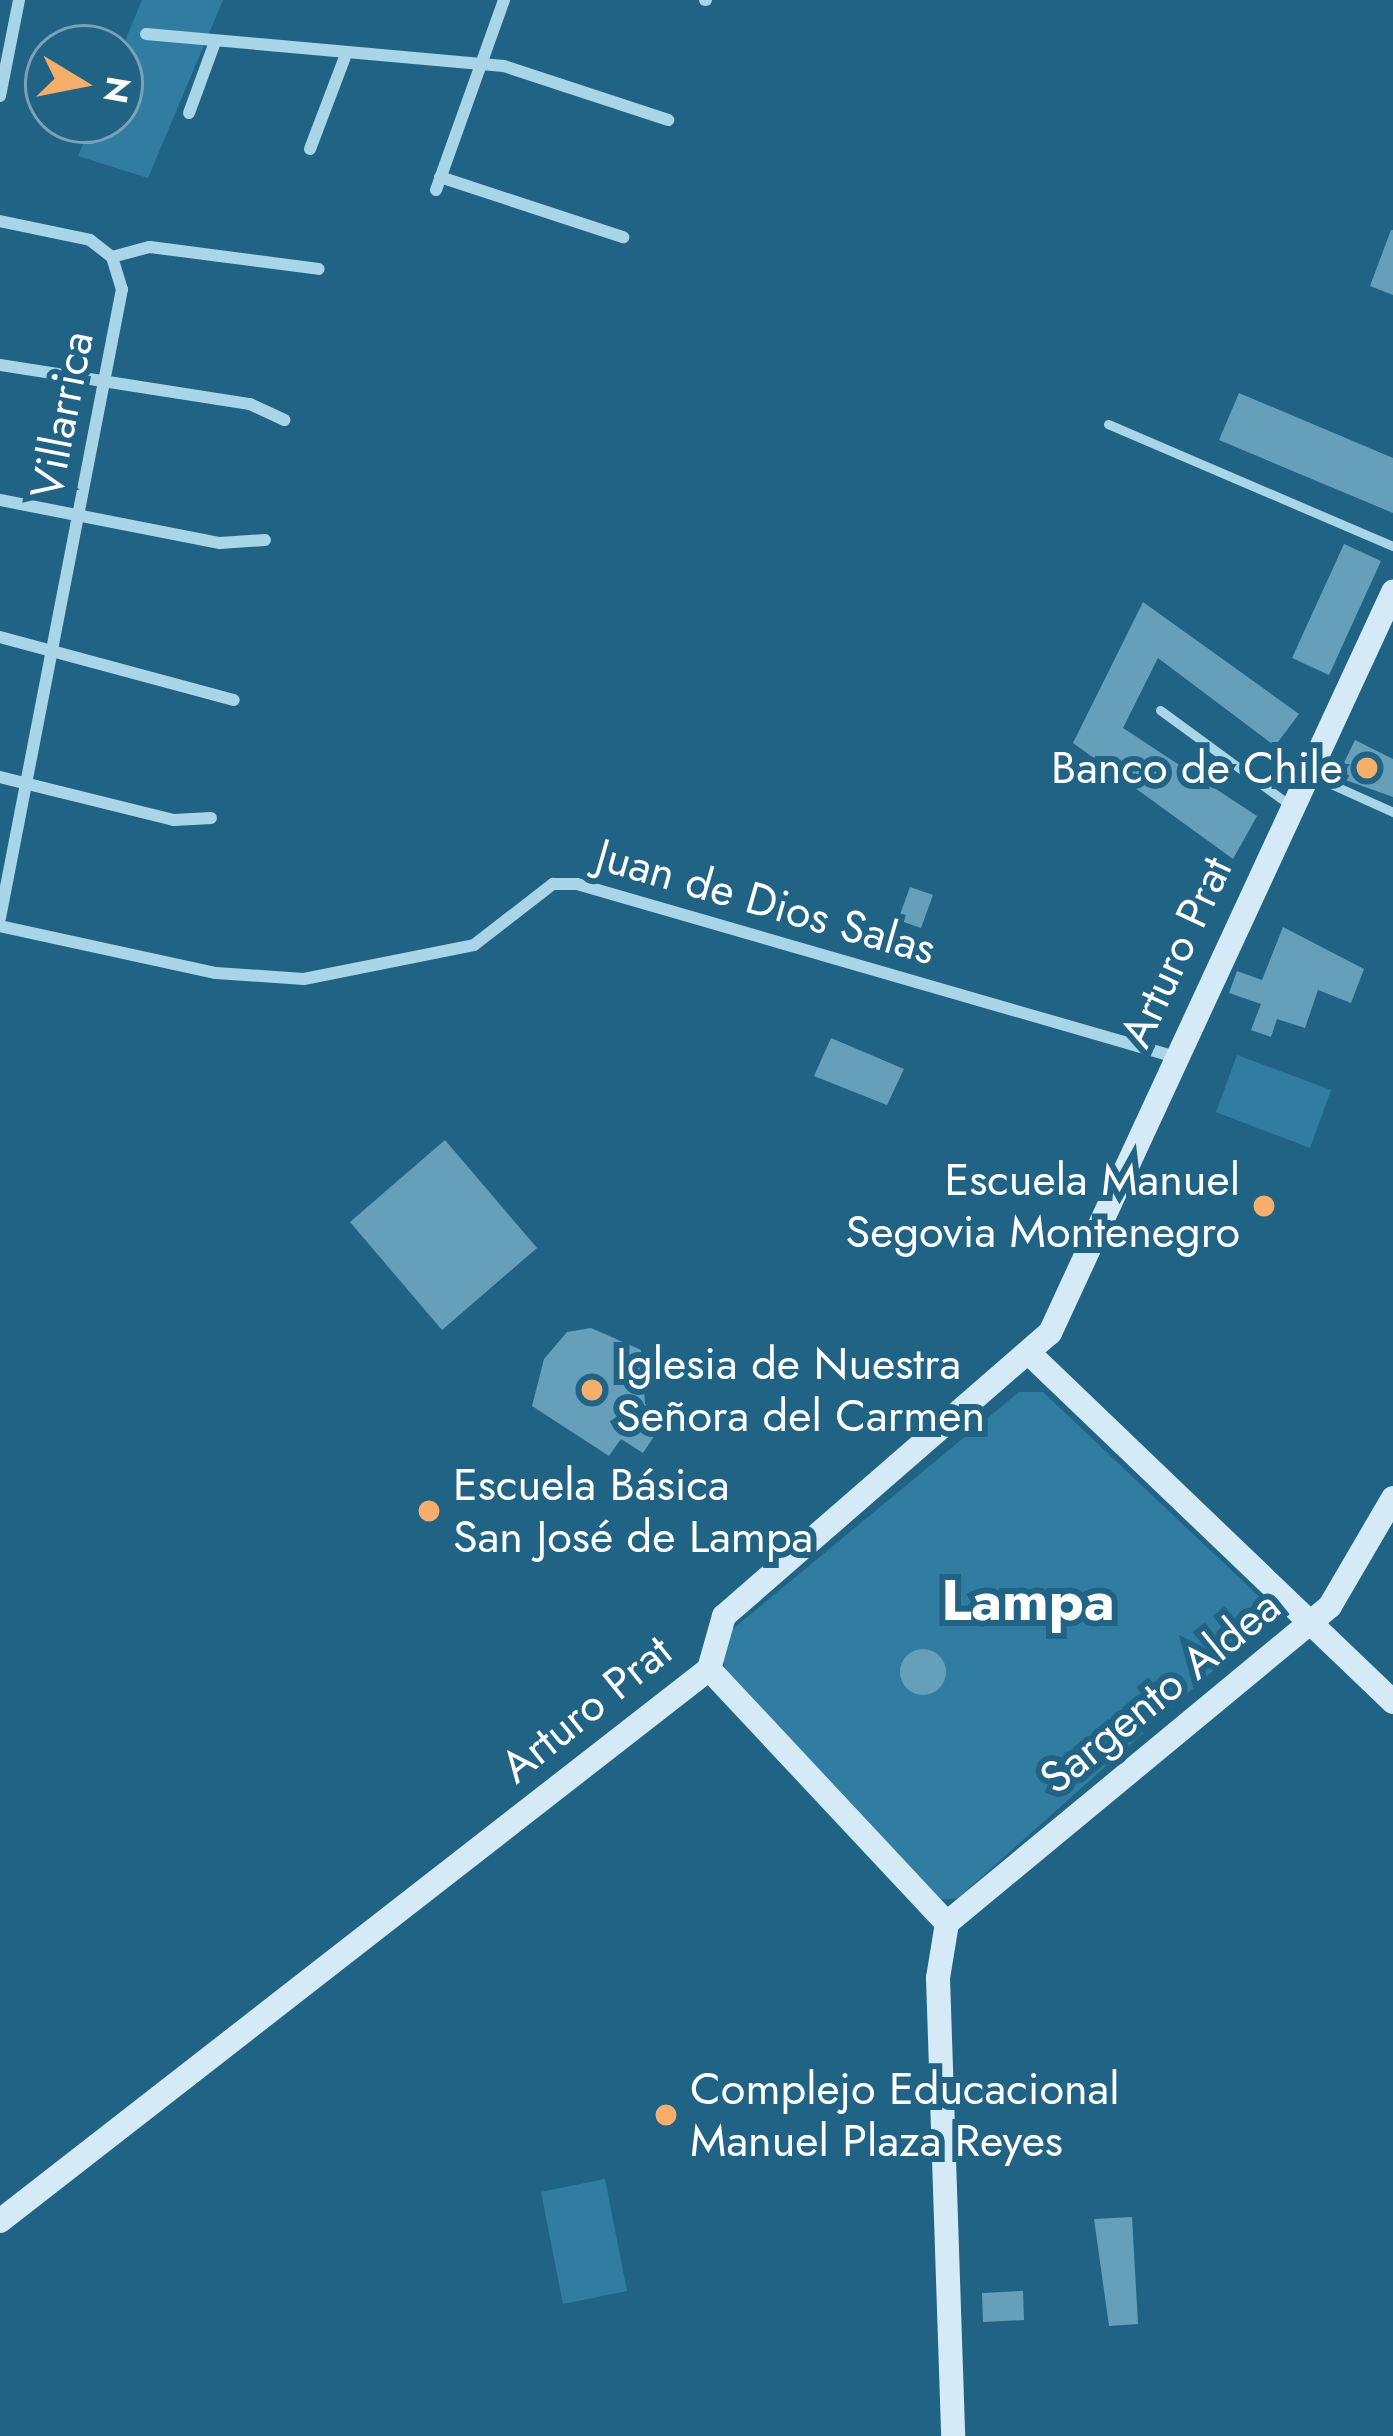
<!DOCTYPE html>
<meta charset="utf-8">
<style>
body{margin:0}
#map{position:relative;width:1393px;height:2436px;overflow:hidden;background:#216385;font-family:Jost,sans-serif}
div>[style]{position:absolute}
.green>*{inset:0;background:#317da1}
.building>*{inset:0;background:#669fba}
.round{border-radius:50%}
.lane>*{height:9px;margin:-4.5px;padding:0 4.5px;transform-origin:4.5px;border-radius:4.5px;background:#a9d5e9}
.street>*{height:12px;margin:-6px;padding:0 6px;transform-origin:6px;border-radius:6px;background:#a9d5e9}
.secondary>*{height:24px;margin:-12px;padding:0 12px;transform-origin:12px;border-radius:12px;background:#d4ebf7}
.dots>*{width:33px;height:33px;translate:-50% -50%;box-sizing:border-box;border:6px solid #216385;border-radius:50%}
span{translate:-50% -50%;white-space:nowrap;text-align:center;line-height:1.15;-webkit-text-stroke:12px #216385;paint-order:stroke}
.street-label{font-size:45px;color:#fff}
.poi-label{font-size:45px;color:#fff}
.right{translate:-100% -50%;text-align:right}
.left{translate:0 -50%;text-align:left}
.district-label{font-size:57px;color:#fff;font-weight:700}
.north{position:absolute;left:24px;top:24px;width:120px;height:120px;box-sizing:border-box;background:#216385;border:3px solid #7aa1b6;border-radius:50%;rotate:100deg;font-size:33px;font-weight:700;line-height:48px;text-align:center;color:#fff}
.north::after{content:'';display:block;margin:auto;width:42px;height:54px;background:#f6ae6a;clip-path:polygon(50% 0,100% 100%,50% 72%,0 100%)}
</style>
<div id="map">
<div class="green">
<i style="clip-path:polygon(142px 0,223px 0,148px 178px,78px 156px,93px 120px,120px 120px,120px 53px)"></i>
<i style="clip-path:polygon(1237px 1055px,1331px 1090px,1310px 1148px,1216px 1112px)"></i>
<i style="clip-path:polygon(1019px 1392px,1043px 1392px,1268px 1605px,1270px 1620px,958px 1898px,937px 1900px,729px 1679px,721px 1655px,728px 1633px)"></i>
<i style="clip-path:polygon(605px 2179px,627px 2291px,563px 2304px,541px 2192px)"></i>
</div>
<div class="building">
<i style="clip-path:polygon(1391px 230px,1393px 230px,1393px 295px,1370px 286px)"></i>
<i style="clip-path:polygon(1239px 393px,1393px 458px,1393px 513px,1219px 440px)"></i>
<i style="clip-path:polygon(1344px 544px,1381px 561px,1329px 675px,1292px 658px)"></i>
<i style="clip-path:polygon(1143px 602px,1299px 714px,1275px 746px,1158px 658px,1123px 728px,1257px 816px,1233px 859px,1073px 743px)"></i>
<i style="clip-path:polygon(1355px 740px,1393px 759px,1393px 797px,1337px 777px)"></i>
<i style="clip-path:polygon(910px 887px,933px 895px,921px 928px,898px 920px)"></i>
<i style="clip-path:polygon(1283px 927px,1364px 969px,1351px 1003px,1318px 990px,1305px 1028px,1277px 1019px,1271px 1037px,1251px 1030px,1261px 1004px,1229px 993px,1237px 971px,1262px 980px)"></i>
<i style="clip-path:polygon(831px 1038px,904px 1069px,887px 1105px,814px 1076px)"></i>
<i style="clip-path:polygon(445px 1140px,537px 1248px,442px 1330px,350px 1222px)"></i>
<i style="clip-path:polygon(591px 1328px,641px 1350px,645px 1404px,666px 1418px,643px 1453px,621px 1439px,609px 1456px,532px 1406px,544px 1359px,567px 1332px)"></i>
<i class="round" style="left:900px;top:1649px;width:46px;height:46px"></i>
<i style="clip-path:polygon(1132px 2217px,1138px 2324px,1109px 2326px,1094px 2219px)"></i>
<i style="clip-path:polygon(1023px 2291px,1024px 2320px,983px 2322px,982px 2293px)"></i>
</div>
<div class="lane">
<i style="left:1108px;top:424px;width:310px;rotate:23.2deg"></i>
<i style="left:1160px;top:710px;width:162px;rotate:36.2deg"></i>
<i style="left:1313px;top:776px;width:88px;rotate:24.2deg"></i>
</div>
<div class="street">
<i style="left:705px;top:0;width:1px"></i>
<i style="left:146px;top:34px;width:359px;rotate:5.1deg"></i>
<i style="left:504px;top:66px;width:173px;rotate:18.2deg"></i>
<i style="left:0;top:96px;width:98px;rotate:-78.8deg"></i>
<i style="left:189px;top:113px;width:76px;rotate:-69.9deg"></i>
<i style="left:310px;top:149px;width:98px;rotate:-69.2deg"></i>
<i style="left:440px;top:177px;width:193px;rotate:18.2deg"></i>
<i style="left:436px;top:190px;width:202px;rotate:-70.3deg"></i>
<i style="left:0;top:221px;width:92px;rotate:11.9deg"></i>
<i style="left:90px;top:240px;width:28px;rotate:38deg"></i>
<i style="left:112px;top:257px;width:34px;rotate:73deg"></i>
<i style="left:122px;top:289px;width:641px;rotate:100.98deg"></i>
<i style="left:112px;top:257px;width:39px;rotate:-15deg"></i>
<i style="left:150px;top:247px;width:170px;rotate:7.4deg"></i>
<i style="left:0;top:365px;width:253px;rotate:8.9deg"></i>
<i style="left:250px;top:404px;width:38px;rotate:25deg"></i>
<i style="left:0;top:500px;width:224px;rotate:11.1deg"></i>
<i style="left:220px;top:543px;width:45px;rotate:-3.8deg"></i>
<i style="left:0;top:637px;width:242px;rotate:15.1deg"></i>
<i style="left:0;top:777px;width:179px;rotate:13.9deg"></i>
<i style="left:174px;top:820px;width:37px;rotate:-3deg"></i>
<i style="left:0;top:926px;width:221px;rotate:12.3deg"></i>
<i style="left:216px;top:973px;width:88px;rotate:3.9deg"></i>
<i style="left:304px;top:979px;width:173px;rotate:-11.3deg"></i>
<i style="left:474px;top:945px;width:100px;rotate:-37.7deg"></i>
<i style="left:553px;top:884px;width:24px"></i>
<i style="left:577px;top:884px;width:619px;rotate:16.12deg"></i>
</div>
<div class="secondary">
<i style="left:1032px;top:1356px;width:500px;rotate:43.78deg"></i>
<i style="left:709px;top:1669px;width:55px;rotate:-74.2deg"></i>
<i style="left:724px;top:1616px;width:432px;rotate:-41deg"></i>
<i style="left:1050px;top:1333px;width:817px;rotate:-65.16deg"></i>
<i style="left:709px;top:1669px;width:348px;rotate:46.9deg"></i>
<i style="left:947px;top:1923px;width:497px;rotate:-39.6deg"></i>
<i style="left:1330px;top:1606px;width:125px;rotate:-59.7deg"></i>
<i style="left:947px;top:1923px;width:56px;rotate:99.3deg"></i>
<i style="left:938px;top:1978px;width:458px;rotate:88.1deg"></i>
<i style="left:0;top:2221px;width:899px;rotate:-37.9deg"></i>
</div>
<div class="dots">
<i style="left:1367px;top:768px;background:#f6ae6a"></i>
<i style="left:1264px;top:1206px;background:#f6ae6a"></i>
<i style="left:592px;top:1390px;background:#f6ae6a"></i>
<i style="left:429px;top:1511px;background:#f6ae6a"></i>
<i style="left:666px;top:2115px;background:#f6ae6a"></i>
</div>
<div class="street-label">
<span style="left:62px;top:415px;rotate:-79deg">Villarrica</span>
<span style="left:766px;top:902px;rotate:16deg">Juan de Dios Salas</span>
<span style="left:1176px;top:952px;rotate:-65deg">Arturo Prat</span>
<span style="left:1160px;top:1692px;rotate:-39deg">Sargento Aldea</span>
<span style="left:586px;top:1709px;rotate:-39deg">Arturo Prat</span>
</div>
<div class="poi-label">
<span class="right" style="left:1343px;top:768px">Banco de Chile</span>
<span class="right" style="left:1240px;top:1206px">Escuela Manuel<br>Segovia Montenegro</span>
<span class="left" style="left:616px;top:1390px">Iglesia de Nuestra<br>Señora del Carmen</span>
<span class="left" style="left:453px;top:1511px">Escuela Básica<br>San José de Lampa</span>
<span class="left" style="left:690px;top:2115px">Complejo Educacional<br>Manuel Plaza Reyes</span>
</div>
<div class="district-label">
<span style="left:1028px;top:1601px">Lampa</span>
</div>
<div class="north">N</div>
</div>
